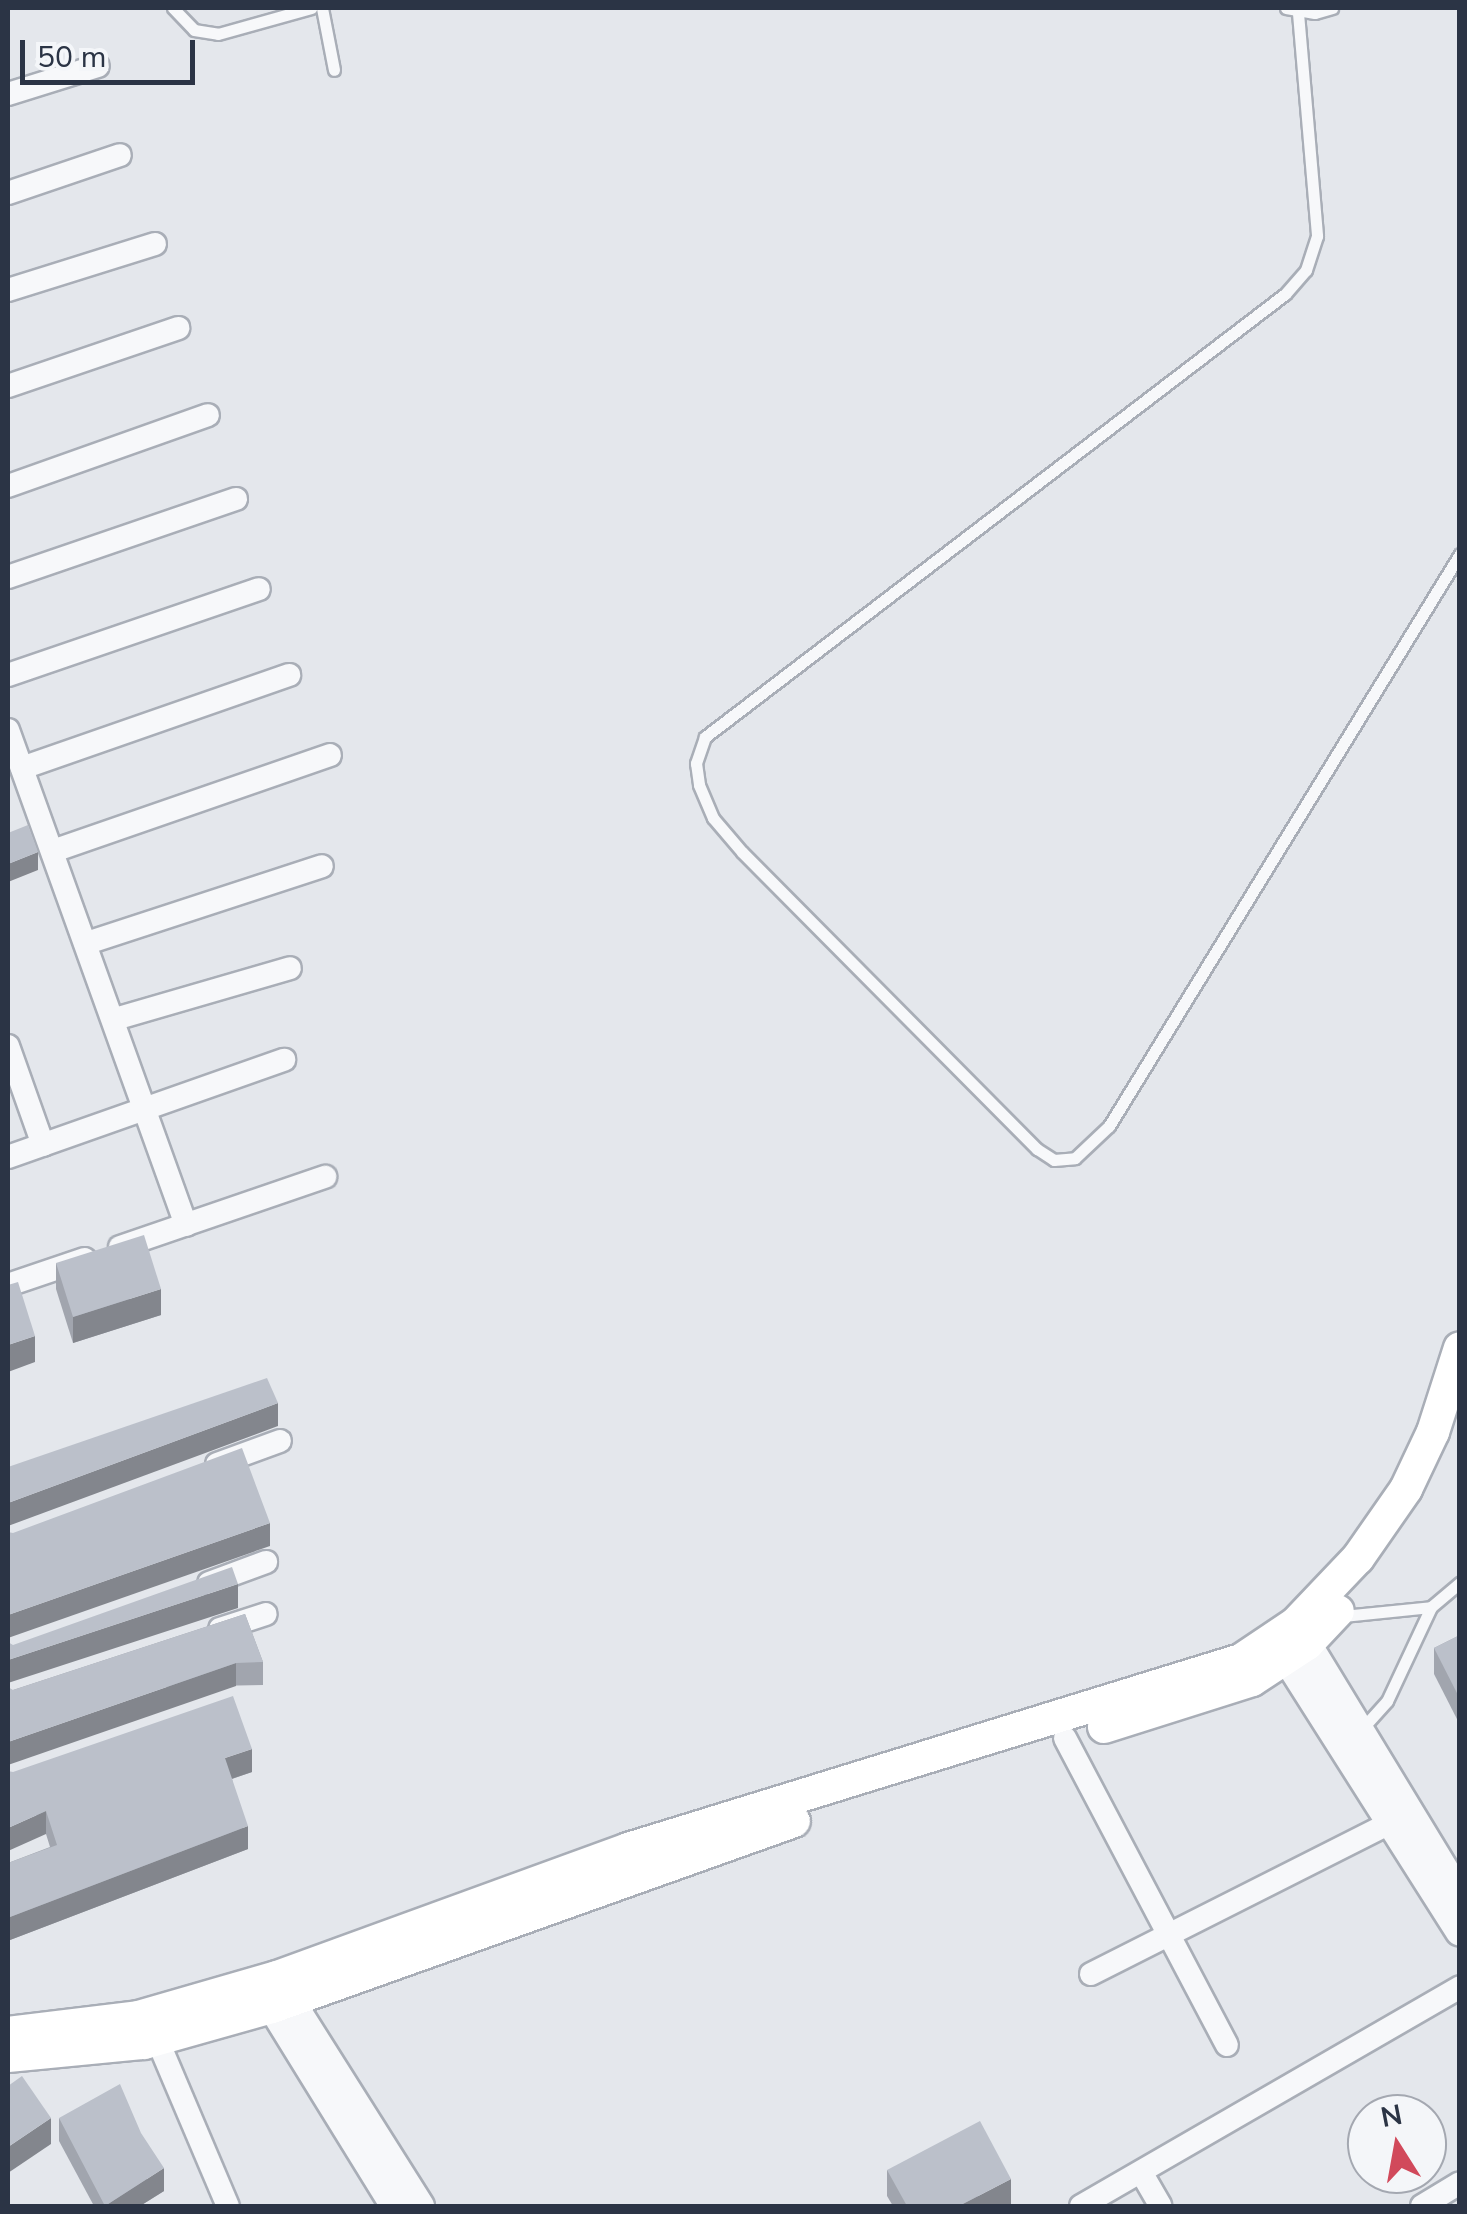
<!DOCTYPE html>
<style>
body{margin:0}
#map{position:relative;width:1467px;height:2214px;overflow:hidden;background:#e4e7ec;font-family:"Nunito Sans",sans-serif}
div>[style]{position:absolute}
.roads{filter:drop-shadow(2px 0 #a9aeb7) drop-shadow(-2px 0 #a9aeb7) drop-shadow(0 2px #a9aeb7) drop-shadow(0 -2px #a9aeb7)}
.service>*{height:11px;margin:-5.5px;padding:0 5.5px;transform-origin:5.5px;border-radius:5.5px;background:#f7f8fa}
.minor>*{height:22px;margin:-11px;padding:0 11px;transform-origin:11px;border-radius:11px;background:#f7f8fa}
.tertiary>*{height:28px;margin:-14px;padding:0 14px;transform-origin:14px;border-radius:14px;background:#f7f8fa}
.secondary>*{height:32px;margin:-16px;padding:0 16px;transform-origin:16px;border-radius:16px;background:#fff}
.wall>*{inset:0;background:#a1a5ae}
.shaded-wall>*{inset:0;background:#83868d}
.building>*{inset:0;background:#bbc0ca}
span{translate:-50% -50%;white-space:nowrap;text-align:center;line-height:1.15;-webkit-text-stroke:8px #f4f6f9;paint-order:stroke}
.frame{position:absolute;inset:0;border:10px solid #2b3445;pointer-events:none}
.north{position:absolute;left:1347px;top:2094px;width:100px;height:100px;box-sizing:border-box;background:#f4f6f9;border:2px solid #a4a8b1;border-radius:50%;rotate:349deg;font-size:28px;font-weight:700;line-height:40px;text-align:center;color:#2b3445}
.north::after{content:'';display:block;margin:auto;width:35px;height:45px;background:#d1495b;clip-path:polygon(50% 0,100% 100%,50% 72%,0 100%)}
.scale{position:absolute;left:20px;top:40px;width:175px;height:45px;box-sizing:border-box;border:5px solid #2b3445;border-top:0;padding-left:12px;font-size:30px;line-height:35px;white-space:nowrap;color:#2b3445;-webkit-text-stroke:8px #f4f6f9;paint-order:stroke}
</style>
<div id="map">
<div class="roads">
<div class="service">
<i style="left:173px;top:8px;width:30px;rotate:46deg"></i>
<i style="left:194px;top:30px;width:24px;rotate:9deg"></i>
<i style="left:218px;top:34px;width:97px;rotate:-15.6deg"></i>
<i style="left:322px;top:8px;width:63px;rotate:79deg"></i>
<i style="left:1286px;top:8px;width:29px;rotate:10deg"></i>
<i style="left:1315px;top:13px;width:18px;rotate:-16deg"></i>
<i style="left:1298px;top:13px;width:224px;rotate:85.1deg"></i>
<i style="left:1317px;top:236px;width:36px;rotate:108deg"></i>
<i style="left:1306px;top:270px;width:32px;rotate:131deg"></i>
<i style="left:1285px;top:294px;width:730px;rotate:142.63deg"></i>
<i style="left:705px;top:737px;width:28px;rotate:109deg"></i>
<i style="left:696px;top:763px;width:22px;rotate:82deg"></i>
<i style="left:699px;top:785px;width:36px;rotate:67deg"></i>
<i style="left:713px;top:818px;width:45px;rotate:49.5deg"></i>
<i style="left:742px;top:852px;width:419px;rotate:45.2deg"></i>
<i style="left:1037px;top:1149px;width:20px;rotate:33deg"></i>
<i style="left:1054px;top:1160px;width:21px;rotate:-5deg"></i>
<i style="left:1075px;top:1158px;width:47px;rotate:-43.3deg"></i>
<i style="left:1109px;top:1126px;width:671px;rotate:-58.47deg"></i>
<i style="left:1343px;top:1616px;width:88px;rotate:-5.8deg"></i>
<i style="left:1431px;top:1607px;width:38px;rotate:-40deg"></i>
<i style="left:1360px;top:1731px;width:40px;rotate:-48deg"></i>
<i style="left:1387px;top:1701px;width:104px;rotate:-64.9deg"></i>
</div>
<div class="minor">
<i style="left:8px;top:94px;width:94px;rotate:-17.3deg"></i>
<i style="left:8px;top:193px;width:118px;rotate:-18.7deg"></i>
<i style="left:8px;top:290px;width:154px;rotate:-17.4deg"></i>
<i style="left:8px;top:386px;width:180px;rotate:-18.8deg"></i>
<i style="left:8px;top:486px;width:212px;rotate:-19.5deg"></i>
<i style="left:8px;top:577px;width:241px;rotate:-18.9deg"></i>
<i style="left:8px;top:675px;width:265px;rotate:-18.9deg"></i>
<i style="left:8px;top:730px;width:526px;rotate:70.22deg"></i>
<i style="left:22px;top:768px;width:283px;rotate:-19.2deg"></i>
<i style="left:53px;top:851px;width:293px;rotate:-19.1deg"></i>
<i style="left:87px;top:943px;width:247px;rotate:-18.1deg"></i>
<i style="left:115px;top:1019px;width:182px;rotate:-16.2deg"></i>
<i style="left:8px;top:1046px;width:105px;rotate:70.5deg"></i>
<i style="left:8px;top:1157px;width:293px;rotate:-19.4deg"></i>
<i style="left:120px;top:1247px;width:217px;rotate:-18.9deg"></i>
<i style="left:8px;top:1285px;width:81px;rotate:-18.7deg"></i>
<i style="left:217px;top:1464px;width:67px;rotate:-20.1deg"></i>
<i style="left:209px;top:1583px;width:61px;rotate:-20.2deg"></i>
<i style="left:220px;top:1629px;width:48px;rotate:-18.1deg"></i>
<i style="left:1065px;top:1738px;width:347px;rotate:62.2deg"></i>
<i style="left:1091px;top:1974px;width:335px;rotate:-26.8deg"></i>
<i style="left:157px;top:2039px;width:181px;rotate:67deg"></i>
<i style="left:1141px;top:2172px;width:39px;rotate:60deg"></i>
<i style="left:1081px;top:2206px;width:438px;rotate:-30deg"></i>
<i style="left:1422px;top:2206px;width:44px;rotate:-31.2deg"></i>
</div>
<div class="tertiary">
<i style="left:1298px;top:1629px;width:311px;rotate:58.7deg"></i>
<i style="left:1276px;top:1642px;width:343px;rotate:57.6deg"></i>
<i style="left:279px;top:1983px;width:264px;rotate:57.7deg"></i>
<i style="left:275px;top:2012px;width:228px;rotate:58.3deg"></i>
</div>
<div class="secondary">
<i style="left:1104px;top:1727px;width:155px;rotate:-17.6deg"></i>
<i style="left:1252px;top:1680px;width:66px;rotate:-33.2deg"></i>
<i style="left:1307px;top:1644px;width:45px;rotate:-46.8deg"></i>
<i style="left:8px;top:2033px;width:131px;rotate:-7deg"></i>
<i style="left:138px;top:2017px;width:145px;rotate:-16.1deg"></i>
<i style="left:277px;top:1977px;width:374px;rotate:-20deg"></i>
<i style="left:628px;top:1849px;width:641px;rotate:-17.14deg"></i>
<i style="left:1241px;top:1660px;width:66px;rotate:-33.9deg"></i>
<i style="left:1296px;top:1623px;width:90px;rotate:-46.4deg"></i>
<i style="left:1358px;top:1558px;width:84px;rotate:-55.2deg"></i>
<i style="left:1406px;top:1489px;width:63px;rotate:-64.7deg"></i>
<i style="left:1433px;top:1432px;width:88px;rotate:-72.2deg"></i>
<i style="left:8px;top:2056px;width:137px;rotate:-5.5deg"></i>
<i style="left:144px;top:2043px;width:133px;rotate:-15.7deg"></i>
<i style="left:272px;top:2007px;width:554px;rotate:-19.61deg"></i>
</div>
</div>
<div class="wall">
<i style="clip-path:polygon(56px 1263px,161px 1315px,73px 1343px,56px 1289px)"></i>
<i style="clip-path:polygon(245px 1614px,263px 1662px,263px 1685px,13px 1690px)"></i>
<i style="clip-path:polygon(1460px 1635px,1460px 1725px,1434px 1674px,1434px 1648px)"></i>
<i style="clip-path:polygon(13px 1772px,252px 1772px,232px 1779px,248px 1849px,10px 1940px,8px 1929px,8px 1863px,50px 1847px,46px 1834px)"></i>
<i style="clip-path:polygon(59px 2118px,164px 2191px,140px 2206px,94px 2206px,59px 2141px)"></i>
<i style="clip-path:polygon(887px 2170px,1011px 2206px,893px 2206px,887px 2196px)"></i>
</div>
<div class="shaded-wall">
<i style="clip-path:polygon(38px 852px,38px 870px,8px 882px,8px 864px)"></i>
<i style="clip-path:polygon(161px 1289px,161px 1315px,73px 1343px,73px 1317px)"></i>
<i style="clip-path:polygon(35px 1336px,35px 1362px,8px 1372px,8px 1345px)"></i>
<i style="clip-path:polygon(278px 1403px,278px 1426px,8px 1526px,8px 1503px)"></i>
<i style="clip-path:polygon(270px 1523px,270px 1546px,8px 1638px,8px 1615px)"></i>
<i style="clip-path:polygon(238px 1584px,238px 1608px,8px 1683px,8px 1660px)"></i>
<i style="clip-path:polygon(236px 1663px,236px 1686px,8px 1765px,8px 1742px)"></i>
<i style="clip-path:polygon(252px 1749px,252px 1772px,225px 1781px,225px 1758px)"></i>
<i style="clip-path:polygon(46px 1811px,46px 1834px,8px 1851px,8px 1828px)"></i>
<i style="clip-path:polygon(248px 1826px,248px 1849px,10px 1940px,10px 1917px)"></i>
<i style="clip-path:polygon(51px 2118px,51px 2144px,8px 2173px,8px 2147px)"></i>
<i style="clip-path:polygon(164px 2168px,164px 2191px,140px 2206px,105px 2206px)"></i>
<i style="clip-path:polygon(1011px 2179px,1011px 2206px,959px 2206px)"></i>
</div>
<div class="building">
<i style="clip-path:polygon(28px 825px,38px 852px,8px 864px,8px 833px)"></i>
<i style="clip-path:polygon(144px 1235px,161px 1289px,73px 1317px,56px 1263px)"></i>
<i style="clip-path:polygon(18px 1282px,35px 1336px,8px 1345px,8px 1285px)"></i>
<i style="clip-path:polygon(267px 1378px,278px 1403px,8px 1503px,8px 1467px)"></i>
<i style="clip-path:polygon(242px 1448px,270px 1523px,8px 1615px,8px 1532px,13px 1533px)"></i>
<i style="clip-path:polygon(232px 1567px,238px 1584px,8px 1660px,8px 1642px,13px 1645px)"></i>
<i style="clip-path:polygon(245px 1614px,263px 1662px,236px 1663px,8px 1742px,8px 1687px,13px 1690px)"></i>
<i style="clip-path:polygon(1460px 1635px,1460px 1699px,1434px 1648px)"></i>
<i style="clip-path:polygon(233px 1696px,252px 1749px,225px 1758px,248px 1826px,10px 1917px,8px 1906px,8px 1863px,57px 1845px,46px 1811px,8px 1828px,8px 1771px,13px 1772px)"></i>
<i style="clip-path:polygon(22px 2076px,51px 2118px,8px 2147px,8px 2086px)"></i>
<i style="clip-path:polygon(120px 2084px,141px 2133px,164px 2168px,105px 2206px,59px 2118px)"></i>
<i style="clip-path:polygon(980px 2121px,1011px 2179px,959px 2206px,907px 2206px,887px 2170px)"></i>
</div>
<div class="frame"></div>
<div class="north">N</div>
<div class="scale">50 m</div>
</div>
